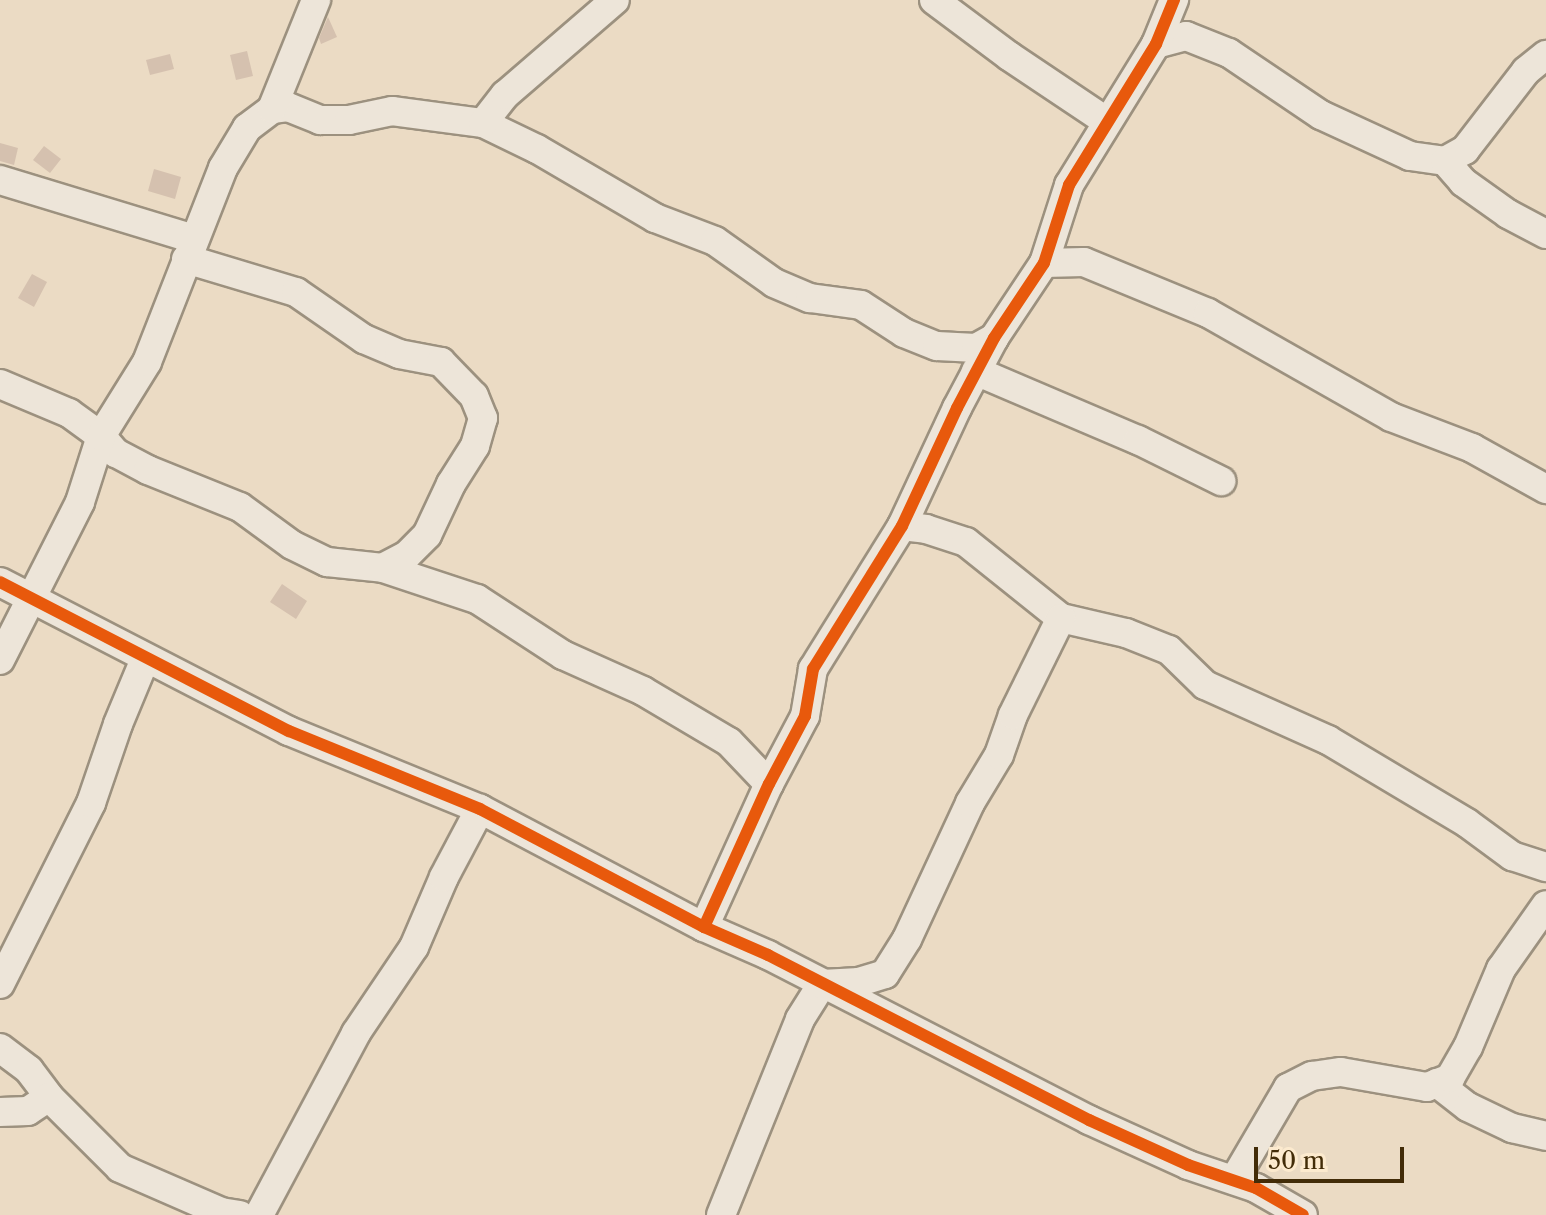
<!DOCTYPE html>
<style>
body{margin:0}
#map{position:relative;width:1546px;height:1215px;overflow:hidden;background:#ebdbc4;font-family:"Libre Caslon Text",serif}
div>[style]{position:absolute}
.building>*{inset:0;background:#d5c1af}
.roads{filter:drop-shadow(2px 0 #9c917f) drop-shadow(-2px 0 #9c917f) drop-shadow(0 2px #9c917f) drop-shadow(0 -2px #9c917f)}
.minor>*{height:28px;margin:-14px;padding:0 14px;transform-origin:14px;border-radius:14px;background:#ede5d9}
.cycleway>*{height:12px;margin:-6px;padding:0 6px;transform-origin:6px;border-radius:6px;background:#e8590c}
span{translate:-50% -50%;white-space:nowrap;text-align:center;line-height:1.15;-webkit-text-stroke:6px #fceace;paint-order:stroke}
.scale{position:absolute;left:1254px;top:1147px;width:150px;height:36px;box-sizing:border-box;border:4px solid #422c08;border-top:0;padding-left:10px;font-size:24px;line-height:28px;white-space:nowrap;color:#422c08;-webkit-text-stroke:6px #fceace;paint-order:stroke}
</style>
<div id="map">
<div class="building">
<i style="clip-path:polygon(328px 17px,337px 37px,321px 44px,319px 38px)"></i>
<i style="clip-path:polygon(247px 51px,253px 76px,236px 80px,230px 55px)"></i>
<i style="clip-path:polygon(170px 54px,174px 69px,150px 75px,146px 60px)"></i>
<i style="clip-path:polygon(0 143px,18px 148px,14px 165px,0 161px)"></i>
<i style="clip-path:polygon(44px 146px,61px 159px,50px 173px,33px 160px)"></i>
<i style="clip-path:polygon(154px 169px,181px 177px,175px 199px,148px 191px)"></i>
<i style="clip-path:polygon(32px 274px,47px 282px,34px 307px,18px 298px)"></i>
<i style="clip-path:polygon(282px 584px,307px 601px,296px 619px,270px 602px)"></i>
</div>
<div class="roads">
<div class="minor">
<i style="left:934px;top:0;width:94px;rotate:36.7deg"></i>
<i style="left:1009px;top:56px;width:117px;rotate:33.8deg"></i>
<i style="left:1156px;top:44px;width:31px;rotate:-15deg"></i>
<i style="left:1186px;top:36px;width:46px;rotate:21.6deg"></i>
<i style="left:1229px;top:53px;width:111px;rotate:34deg"></i>
<i style="left:1321px;top:115px;width:98px;rotate:24.7deg"></i>
<i style="left:1410px;top:156px;width:35px;rotate:8deg"></i>
<i style="left:1445px;top:161px;width:23px;rotate:-29deg"></i>
<i style="left:1465px;top:150px;width:100px;rotate:-52.3deg"></i>
<i style="left:1526px;top:71px;width:26px;rotate:-39deg"></i>
<i style="left:272px;top:109px;width:16px;rotate:-7deg"></i>
<i style="left:288px;top:107px;width:35px;rotate:22deg"></i>
<i style="left:320px;top:120px;width:29px"></i>
<i style="left:349px;top:120px;width:44px;rotate:-11.8deg"></i>
<i style="left:392px;top:111px;width:92px;rotate:7.5deg"></i>
<i style="left:483px;top:123px;width:60px;rotate:25.7deg"></i>
<i style="left:537px;top:149px;width:137px;rotate:30.3deg"></i>
<i style="left:655px;top:218px;width:64px;rotate:21deg"></i>
<i style="left:715px;top:241px;width:72px;rotate:35.4deg"></i>
<i style="left:774px;top:283px;width:39px;rotate:23deg"></i>
<i style="left:810px;top:298px;width:51px;rotate:7.8deg"></i>
<i style="left:861px;top:305px;width:51px;rotate:33.1deg"></i>
<i style="left:904px;top:333px;width:35px;rotate:22deg"></i>
<i style="left:937px;top:346px;width:39px;rotate:3deg"></i>
<i style="left:976px;top:348px;width:21px;rotate:-29deg"></i>
<i style="left:483px;top:123px;width:36px;rotate:-52deg"></i>
<i style="left:505px;top:95px;width:145px;rotate:-40.8deg"></i>
<i style="left:1445px;top:161px;width:28px;rotate:49deg"></i>
<i style="left:1463px;top:182px;width:55px;rotate:35.4deg"></i>
<i style="left:1508px;top:214px;width:43px;rotate:27.8deg"></i>
<i style="left:0;top:180px;width:203px;rotate:16.9deg"></i>
<i style="left:186px;top:259px;width:115px;rotate:16.7deg"></i>
<i style="left:296px;top:292px;width:83px;rotate:34.7deg"></i>
<i style="left:364px;top:339px;width:38px;rotate:23deg"></i>
<i style="left:399px;top:354px;width:43px;rotate:10.8deg"></i>
<i style="left:441px;top:362px;width:47px;rotate:45.9deg"></i>
<i style="left:474px;top:396px;width:24px;rotate:68deg"></i>
<i style="left:483px;top:418px;width:29px;rotate:106deg"></i>
<i style="left:475px;top:446px;width:45px;rotate:122.3deg"></i>
<i style="left:451px;top:484px;width:56px;rotate:115.2deg"></i>
<i style="left:427px;top:535px;width:28px;rotate:135deg"></i>
<i style="left:407px;top:555px;width:27px;rotate:152deg"></i>
<i style="left:1044px;top:263px;width:40px;rotate:-1.4deg"></i>
<i style="left:1084px;top:262px;width:134px;rotate:22.4deg"></i>
<i style="left:1208px;top:313px;width:210px;rotate:29.6deg"></i>
<i style="left:1391px;top:417px;width:87px;rotate:20.9deg"></i>
<i style="left:1472px;top:448px;width:85px;rotate:29deg"></i>
<i style="left:976px;top:371px;width:176px;rotate:23.1deg"></i>
<i style="left:1138px;top:440px;width:93px;rotate:26.3deg"></i>
<i style="left:0;top:384px;width:75px;rotate:22.8deg"></i>
<i style="left:69px;top:413px;width:39px;rotate:36deg"></i>
<i style="left:101px;top:436px;width:23px;rotate:49deg"></i>
<i style="left:116px;top:453px;width:36px;rotate:28deg"></i>
<i style="left:148px;top:470px;width:99px;rotate:21.9deg"></i>
<i style="left:240px;top:507px;width:64px;rotate:36.2deg"></i>
<i style="left:292px;top:545px;width:39px;rotate:26deg"></i>
<i style="left:327px;top:562px;width:56px;rotate:6.1deg"></i>
<i style="left:383px;top:568px;width:99px;rotate:18.3deg"></i>
<i style="left:477px;top:599px;width:103px;rotate:33.1deg"></i>
<i style="left:563px;top:655px;width:88px;rotate:24.2deg"></i>
<i style="left:643px;top:691px;width:100px;rotate:30.7deg"></i>
<i style="left:729px;top:742px;width:58px;rotate:46.4deg"></i>
<i style="left:902px;top:526px;width:24px;rotate:7deg"></i>
<i style="left:926px;top:529px;width:42px;rotate:18deg"></i>
<i style="left:966px;top:542px;width:122px;rotate:38.7deg"></i>
<i style="left:1061px;top:618px;width:67px;rotate:13deg"></i>
<i style="left:1126px;top:633px;width:46px;rotate:21.6deg"></i>
<i style="left:1169px;top:650px;width:50px;rotate:44.2deg"></i>
<i style="left:1205px;top:685px;width:135px;rotate:24.1deg"></i>
<i style="left:1328px;top:740px;width:162px;rotate:30.8deg"></i>
<i style="left:1467px;top:823px;width:56px;rotate:36.3deg"></i>
<i style="left:1512px;top:856px;width:36px;rotate:18deg"></i>
<i style="left:0;top:582px;width:325px;rotate:27.3deg"></i>
<i style="left:289px;top:731px;width:206px;rotate:22.2deg"></i>
<i style="left:480px;top:809px;width:253px;rotate:27.8deg"></i>
<i style="left:704px;top:927px;width:70px;rotate:23.6deg"></i>
<i style="left:768px;top:955px;width:361px;rotate:27.2deg"></i>
<i style="left:1089px;top:1120px;width:109px;rotate:24.4deg"></i>
<i style="left:1188px;top:1165px;width:72px;rotate:18.7deg"></i>
<i style="left:1256px;top:1188px;width:54px;rotate:29.9deg"></i>
<i style="left:0;top:660px;width:177px;rotate:-63.1deg"></i>
<i style="left:80px;top:502px;width:69px;rotate:-72.3deg"></i>
<i style="left:101px;top:436px;width:87px;rotate:-58.1deg"></i>
<i style="left:147px;top:362px;width:208px;rotate:-68.6deg"></i>
<i style="left:223px;top:168px;width:47px;rotate:-59deg"></i>
<i style="left:247px;top:128px;width:31px;rotate:-37deg"></i>
<i style="left:272px;top:109px;width:118px;rotate:-68deg"></i>
<i style="left:704px;top:927px;width:157px;rotate:-65.6deg"></i>
<i style="left:769px;top:784px;width:77px;rotate:-62.1deg"></i>
<i style="left:805px;top:716px;width:48px;rotate:-80.3deg"></i>
<i style="left:813px;top:669px;width:168px;rotate:-58.1deg"></i>
<i style="left:902px;top:526px;width:130px;rotate:-65deg"></i>
<i style="left:957px;top:408px;width:79px;rotate:-62.1deg"></i>
<i style="left:994px;top:338px;width:90px;rotate:-56.3deg"></i>
<i style="left:1044px;top:263px;width:82px;rotate:-72.2deg"></i>
<i style="left:1069px;top:185px;width:166px;rotate:-58.3deg"></i>
<i style="left:1156px;top:44px;width:48px;rotate:-67.8deg"></i>
<i style="left:0;top:984px;width:203px;rotate:-63.3deg"></i>
<i style="left:91px;top:803px;width:83px;rotate:-71.1deg"></i>
<i style="left:118px;top:724px;width:70px;rotate:-67.4deg"></i>
<i style="left:0;top:1048px;width:36px;rotate:37deg"></i>
<i style="left:29px;top:1070px;width:34px;rotate:53deg"></i>
<i style="left:49px;top:1097px;width:100px;rotate:45deg"></i>
<i style="left:120px;top:1168px;width:110px;rotate:23.5deg"></i>
<i style="left:221px;top:1212px;width:19px;rotate:9deg"></i>
<i style="left:1437px;top:1083px;width:39px;rotate:38deg"></i>
<i style="left:1468px;top:1107px;width:49px;rotate:25.5deg"></i>
<i style="left:1512px;top:1128px;width:35px;rotate:13deg"></i>
<i style="left:0;top:1112px;width:28px;rotate:-2deg"></i>
<i style="left:28px;top:1111px;width:25px;rotate:-34deg"></i>
<i style="left:1234px;top:1180px;width:107px;rotate:-59.6deg"></i>
<i style="left:1288px;top:1088px;width:27px;rotate:-27deg"></i>
<i style="left:1312px;top:1076px;width:29px;rotate:-8deg"></i>
<i style="left:1341px;top:1072px;width:87px;rotate:9.9deg"></i>
<i style="left:1427px;top:1087px;width:25px;rotate:-21deg"></i>
<i style="left:1450px;top:1078px;width:36px;rotate:-60deg"></i>
<i style="left:1468px;top:1047px;width:85px;rotate:-67.1deg"></i>
<i style="left:1501px;top:969px;width:78px;rotate:-54.9deg"></i>
<i style="left:259px;top:1215px;width:206px;rotate:-61.9deg"></i>
<i style="left:356px;top:1033px;width:104px;rotate:-56deg"></i>
<i style="left:414px;top:947px;width:76px;rotate:-66.8deg"></i>
<i style="left:444px;top:877px;width:77px;rotate:-62.1deg"></i>
<i style="left:721px;top:1215px;width:211px;rotate:-68deg"></i>
<i style="left:800px;top:1019px;width:41px;rotate:-57.8deg"></i>
<i style="left:822px;top:984px;width:37px;rotate:-3deg"></i>
<i style="left:859px;top:982px;width:27px;rotate:-17deg"></i>
<i style="left:885px;top:974px;width:41px;rotate:-57.8deg"></i>
<i style="left:907px;top:939px;width:150px;rotate:-65.1deg"></i>
<i style="left:970px;top:803px;width:56px;rotate:-58.9deg"></i>
<i style="left:999px;top:755px;width:42px;rotate:-70.7deg"></i>
<i style="left:1013px;top:715px;width:108px;rotate:-63.7deg"></i>
</div>
</div>
<div class="cycleway">
<i style="left:0;top:582px;width:325px;rotate:27.3deg"></i>
<i style="left:289px;top:731px;width:206px;rotate:22.2deg"></i>
<i style="left:480px;top:809px;width:253px;rotate:27.8deg"></i>
<i style="left:704px;top:927px;width:70px;rotate:23.6deg"></i>
<i style="left:768px;top:955px;width:361px;rotate:27.2deg"></i>
<i style="left:1089px;top:1120px;width:109px;rotate:24.4deg"></i>
<i style="left:1188px;top:1165px;width:72px;rotate:18.7deg"></i>
<i style="left:1256px;top:1188px;width:54px;rotate:29.9deg"></i>
<i style="left:704px;top:927px;width:157px;rotate:-65.6deg"></i>
<i style="left:769px;top:784px;width:77px;rotate:-62.1deg"></i>
<i style="left:805px;top:716px;width:48px;rotate:-80.3deg"></i>
<i style="left:813px;top:669px;width:168px;rotate:-58.1deg"></i>
<i style="left:902px;top:526px;width:130px;rotate:-65deg"></i>
<i style="left:957px;top:408px;width:79px;rotate:-62.1deg"></i>
<i style="left:994px;top:338px;width:90px;rotate:-56.3deg"></i>
<i style="left:1044px;top:263px;width:82px;rotate:-72.2deg"></i>
<i style="left:1069px;top:185px;width:166px;rotate:-58.3deg"></i>
<i style="left:1156px;top:44px;width:48px;rotate:-67.8deg"></i>
</div>
<div class="scale">50 m</div>
</div>
